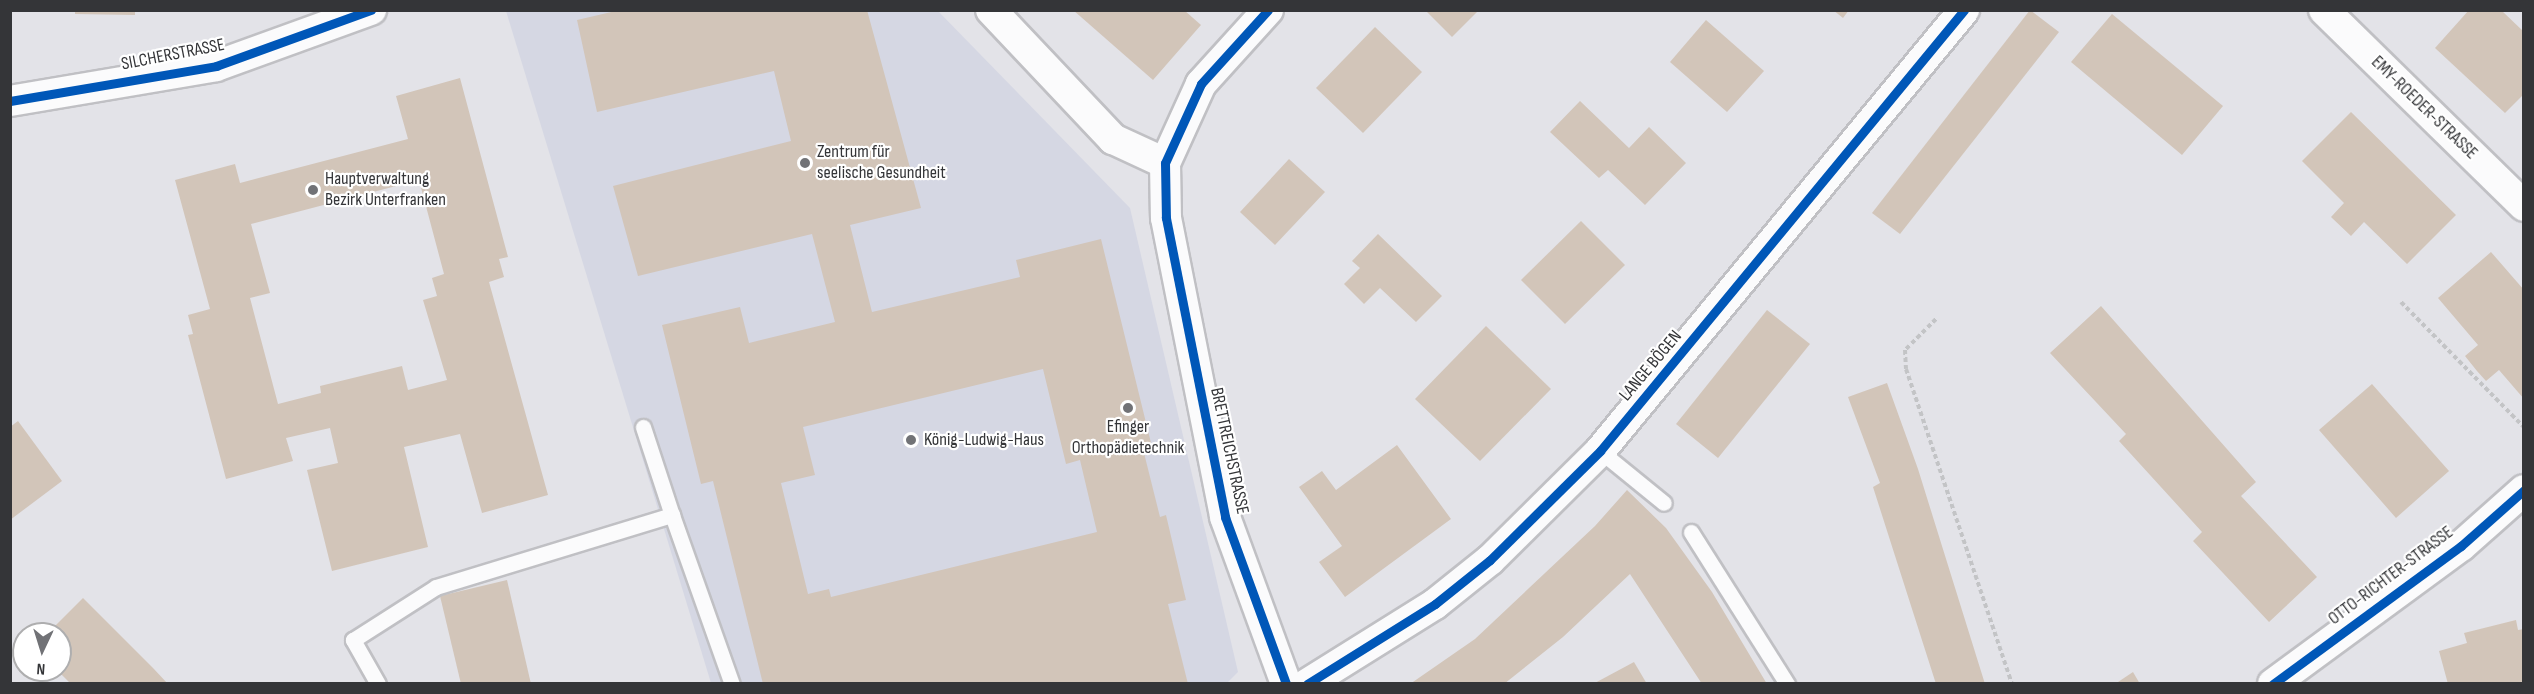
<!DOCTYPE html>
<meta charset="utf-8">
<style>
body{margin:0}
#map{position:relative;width:2534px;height:694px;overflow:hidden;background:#e3e3e8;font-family:"Sofia Sans Condensed",sans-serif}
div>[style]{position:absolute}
.built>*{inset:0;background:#d5d7e3}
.building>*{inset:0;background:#d2c5b9}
.path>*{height:4px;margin-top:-2px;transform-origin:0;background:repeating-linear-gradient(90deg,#c3c4c6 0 4.5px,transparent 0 7.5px)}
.roads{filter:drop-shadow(2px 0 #c0c0c4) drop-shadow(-2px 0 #c0c0c4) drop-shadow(0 2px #c0c0c4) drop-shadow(0 -2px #c0c0c4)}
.service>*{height:15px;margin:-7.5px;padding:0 7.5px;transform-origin:7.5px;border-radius:7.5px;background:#fbfbfc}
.minor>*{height:30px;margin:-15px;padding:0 15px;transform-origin:15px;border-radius:15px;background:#fbfbfc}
.cycleway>*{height:9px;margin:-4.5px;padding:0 4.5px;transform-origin:4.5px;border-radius:4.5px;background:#0057b8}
.dots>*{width:16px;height:16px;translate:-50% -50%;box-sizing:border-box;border:3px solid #fff;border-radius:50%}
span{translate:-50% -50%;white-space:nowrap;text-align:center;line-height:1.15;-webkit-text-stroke:4.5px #fff;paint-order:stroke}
.street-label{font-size:18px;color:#343538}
.poi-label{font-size:18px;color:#343538}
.left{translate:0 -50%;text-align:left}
.frame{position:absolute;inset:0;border:12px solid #343538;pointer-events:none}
.north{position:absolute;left:12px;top:622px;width:60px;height:60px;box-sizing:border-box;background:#fff;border:2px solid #aeaeaf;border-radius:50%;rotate:184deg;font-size:16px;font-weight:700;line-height:24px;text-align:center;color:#343538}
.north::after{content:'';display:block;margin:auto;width:21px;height:27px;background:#717276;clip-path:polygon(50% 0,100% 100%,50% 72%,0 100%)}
</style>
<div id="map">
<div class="built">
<i style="clip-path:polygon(506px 11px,938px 11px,1130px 208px,1238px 672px,1226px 684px,711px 683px)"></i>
</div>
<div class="building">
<i style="clip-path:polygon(75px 10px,135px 10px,135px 15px,75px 14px)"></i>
<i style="clip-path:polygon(evenodd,620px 10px,867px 10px,921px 208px,850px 225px,872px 312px,1020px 277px,1016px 260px,1101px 239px,1151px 443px,1142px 445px,1160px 517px,1166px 515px,1186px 600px,1168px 604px,1188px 684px,763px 684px,713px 481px,701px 484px,662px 325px,740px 307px,749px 343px,835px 322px,812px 234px,638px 276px,613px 186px,791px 141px,774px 71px,597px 112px,577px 20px,620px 10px,1043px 369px,1066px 464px,1080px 460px,1097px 532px,831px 597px,829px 589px,808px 594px,781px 483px,815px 475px,803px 427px,1043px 369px)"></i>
<i style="clip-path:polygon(1073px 10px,1184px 10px,1201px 25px,1153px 80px)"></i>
<i style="clip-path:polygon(1425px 10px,1479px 10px,1452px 37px)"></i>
<i style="clip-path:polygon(1833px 10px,1849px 10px,1843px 18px)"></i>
<i style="clip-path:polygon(2030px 10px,2059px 32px,1900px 234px,1872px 213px)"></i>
<i style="clip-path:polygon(2469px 10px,2501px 10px,2524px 32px,2524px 94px,2505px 113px,2435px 48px)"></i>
<i style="clip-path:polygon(2112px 14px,2223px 106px,2182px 155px,2071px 62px)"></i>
<i style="clip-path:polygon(1706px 20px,1764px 71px,1727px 112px,1670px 62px)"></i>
<i style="clip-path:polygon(1375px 27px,1422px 72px,1363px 133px,1316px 88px)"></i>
<i style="clip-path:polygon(evenodd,460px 78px,508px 257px,499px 259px,504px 277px,489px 282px,548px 495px,482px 513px,460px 434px,404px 447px,428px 547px,332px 571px,307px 470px,338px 463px,330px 428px,286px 438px,293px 461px,226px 479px,188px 335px,193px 334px,188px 315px,210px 309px,175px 180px,235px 164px,240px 183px,408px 139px,396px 96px,460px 78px,419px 180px,444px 274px,432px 278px,437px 296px,423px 300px,447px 380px,408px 390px,402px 366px,320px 386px,321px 393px,278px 404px,250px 298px,270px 293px,251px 224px,419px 180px)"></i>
<i style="clip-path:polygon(1580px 101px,1629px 148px,1649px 127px,1686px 163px,1645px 205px,1608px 170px,1599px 178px,1550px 132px)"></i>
<i style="clip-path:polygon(2351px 112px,2456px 215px,2407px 264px,2364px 222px,2351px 236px,2331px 217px,2344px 203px,2302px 161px)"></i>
<i style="clip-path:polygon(1289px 159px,1325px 192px,1275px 245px,1240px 212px)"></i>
<i style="clip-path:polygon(1581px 221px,1625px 265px,1565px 324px,1521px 280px)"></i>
<i style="clip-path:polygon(1378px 234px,1442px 296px,1416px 322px,1380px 288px,1364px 304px,1344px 284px,1360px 268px,1352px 261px)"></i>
<i style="clip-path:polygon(2491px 252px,2524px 290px,2524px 399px,2499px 370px,2486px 381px,2477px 371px,2465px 356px,2478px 345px,2438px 298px)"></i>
<i style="clip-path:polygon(2101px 306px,2256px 482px,2241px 496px,2317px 577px,2269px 622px,2193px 541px,2202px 532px,2119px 441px,2126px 434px,2050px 353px)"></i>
<i style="clip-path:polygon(1767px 310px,1810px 344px,1718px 458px,1676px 424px)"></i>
<i style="clip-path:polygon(1486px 326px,1551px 389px,1480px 461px,1415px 399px)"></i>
<i style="clip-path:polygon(1887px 383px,1918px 469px,1985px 684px,1936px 684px,1873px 487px,1880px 483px,1848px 397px)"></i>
<i style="clip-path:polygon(2372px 384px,2449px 471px,2396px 518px,2319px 430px)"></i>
<i style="clip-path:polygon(18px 421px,62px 481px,10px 520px,10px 427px)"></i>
<i style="clip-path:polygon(1397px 445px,1451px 519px,1345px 597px,1319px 562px,1342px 546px,1299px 487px,1322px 471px,1336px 490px)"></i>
<i style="clip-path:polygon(1627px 490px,1666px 528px,1712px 592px,1767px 684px,1702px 684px,1630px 574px,1563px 637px,1504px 684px,1410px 684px,1475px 639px,1595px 526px)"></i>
<i style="clip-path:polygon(507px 580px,531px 684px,461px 684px,440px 596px)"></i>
<i style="clip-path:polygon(83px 598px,153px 668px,168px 684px,71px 684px,57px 670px,60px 634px,47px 634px)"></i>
<i style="clip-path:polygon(2516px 620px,2518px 630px,2524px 629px,2524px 684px,2448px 684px,2439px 651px,2467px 643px,2464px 633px)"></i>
<i style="clip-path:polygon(1634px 662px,1647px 684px,1593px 684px)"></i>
<i style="clip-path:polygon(2133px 672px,2140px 684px,2115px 684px)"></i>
</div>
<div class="path">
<i style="left:2401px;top:302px;width:175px;rotate:45.5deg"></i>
<i style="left:1936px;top:319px;width:44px;rotate:135deg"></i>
<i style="left:1905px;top:350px;width:19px;rotate:87deg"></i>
<i style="left:1906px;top:369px;width:332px;rotate:71.4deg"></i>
</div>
<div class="roads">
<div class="service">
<i style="left:643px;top:427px;width:93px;rotate:71.8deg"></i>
<i style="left:1600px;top:451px;width:82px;rotate:39.1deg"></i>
<i style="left:1691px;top:532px;width:180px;rotate:57.7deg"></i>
<i style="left:378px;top:684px;width:51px;rotate:-119.6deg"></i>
<i style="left:353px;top:640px;width:98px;rotate:-32.6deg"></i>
<i style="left:436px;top:587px;width:247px;rotate:-17deg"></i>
<i style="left:672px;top:515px;width:179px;rotate:70.5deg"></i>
</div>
<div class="minor">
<i style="left:991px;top:10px;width:178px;rotate:46.6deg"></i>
<i style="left:1113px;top:139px;width:57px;rotate:24.8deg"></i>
<i style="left:1268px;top:10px;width:100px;rotate:132.2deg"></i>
<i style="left:1201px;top:84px;width:87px;rotate:114.5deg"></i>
<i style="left:1165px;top:163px;width:55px;rotate:89deg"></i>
<i style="left:1166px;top:218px;width:305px;rotate:78.8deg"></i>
<i style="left:1225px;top:517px;width:178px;rotate:69.9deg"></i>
<i style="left:2324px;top:10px;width:280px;rotate:44.4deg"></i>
<i style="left:10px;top:101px;width:209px;rotate:-9.6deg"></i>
<i style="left:216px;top:66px;width:165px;rotate:-19.9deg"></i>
<i style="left:1307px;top:684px;width:151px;rotate:-32deg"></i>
<i style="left:1435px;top:604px;width:70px;rotate:-38.7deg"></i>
<i style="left:1490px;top:560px;width:155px;rotate:-44.7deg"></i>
<i style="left:1600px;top:451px;width:572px;rotate:-50.46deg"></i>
<i style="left:2273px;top:684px;width:233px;rotate:-36.3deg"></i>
<i style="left:2461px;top:546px;width:84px;rotate:-41.6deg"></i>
</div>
</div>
<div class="cycleway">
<i style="left:1268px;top:10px;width:100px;rotate:132.2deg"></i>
<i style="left:1201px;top:84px;width:87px;rotate:114.5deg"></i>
<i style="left:1165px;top:163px;width:55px;rotate:89deg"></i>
<i style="left:1166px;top:218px;width:305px;rotate:78.8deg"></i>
<i style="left:1225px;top:517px;width:178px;rotate:69.9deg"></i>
<i style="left:10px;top:101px;width:209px;rotate:-9.6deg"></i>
<i style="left:216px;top:66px;width:165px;rotate:-19.9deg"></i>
<i style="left:1307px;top:684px;width:151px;rotate:-32deg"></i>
<i style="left:1435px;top:604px;width:70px;rotate:-38.7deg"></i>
<i style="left:1490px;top:560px;width:155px;rotate:-44.7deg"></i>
<i style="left:1600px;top:451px;width:572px;rotate:-50.46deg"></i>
<i style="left:2273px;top:684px;width:233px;rotate:-36.3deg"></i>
<i style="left:2461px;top:546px;width:84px;rotate:-41.6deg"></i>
</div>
<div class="dots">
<i style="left:805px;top:163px;background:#717276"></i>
<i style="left:313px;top:190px;background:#717276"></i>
<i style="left:1128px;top:408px;background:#717276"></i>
<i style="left:911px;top:440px;background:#717276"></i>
</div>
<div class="street-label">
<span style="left:173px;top:55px;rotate:-11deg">SILCHERSTRASSE</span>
<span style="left:2424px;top:108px;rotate:44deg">EMY-ROEDER-STRASSE</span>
<span style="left:1651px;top:366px;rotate:-50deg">LANGE BÖGEN</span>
<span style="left:1229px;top:451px;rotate:78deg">BRETTREICHSTRASSE</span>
<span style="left:2391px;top:576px;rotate:-37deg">OTTO-RICHTER-STRASSE</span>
</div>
<div class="poi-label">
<span class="left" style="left:817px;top:163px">Zentrum für<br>seelische Gesundheit</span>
<span class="left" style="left:325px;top:190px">Hauptverwaltung<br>Bezirk Unterfranken</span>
<span style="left:1128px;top:438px">Efinger<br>Orthopädietechnik</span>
<span class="left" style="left:924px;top:440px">König-Ludwig-Haus</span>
</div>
<div class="frame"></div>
<div class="north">N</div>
</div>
